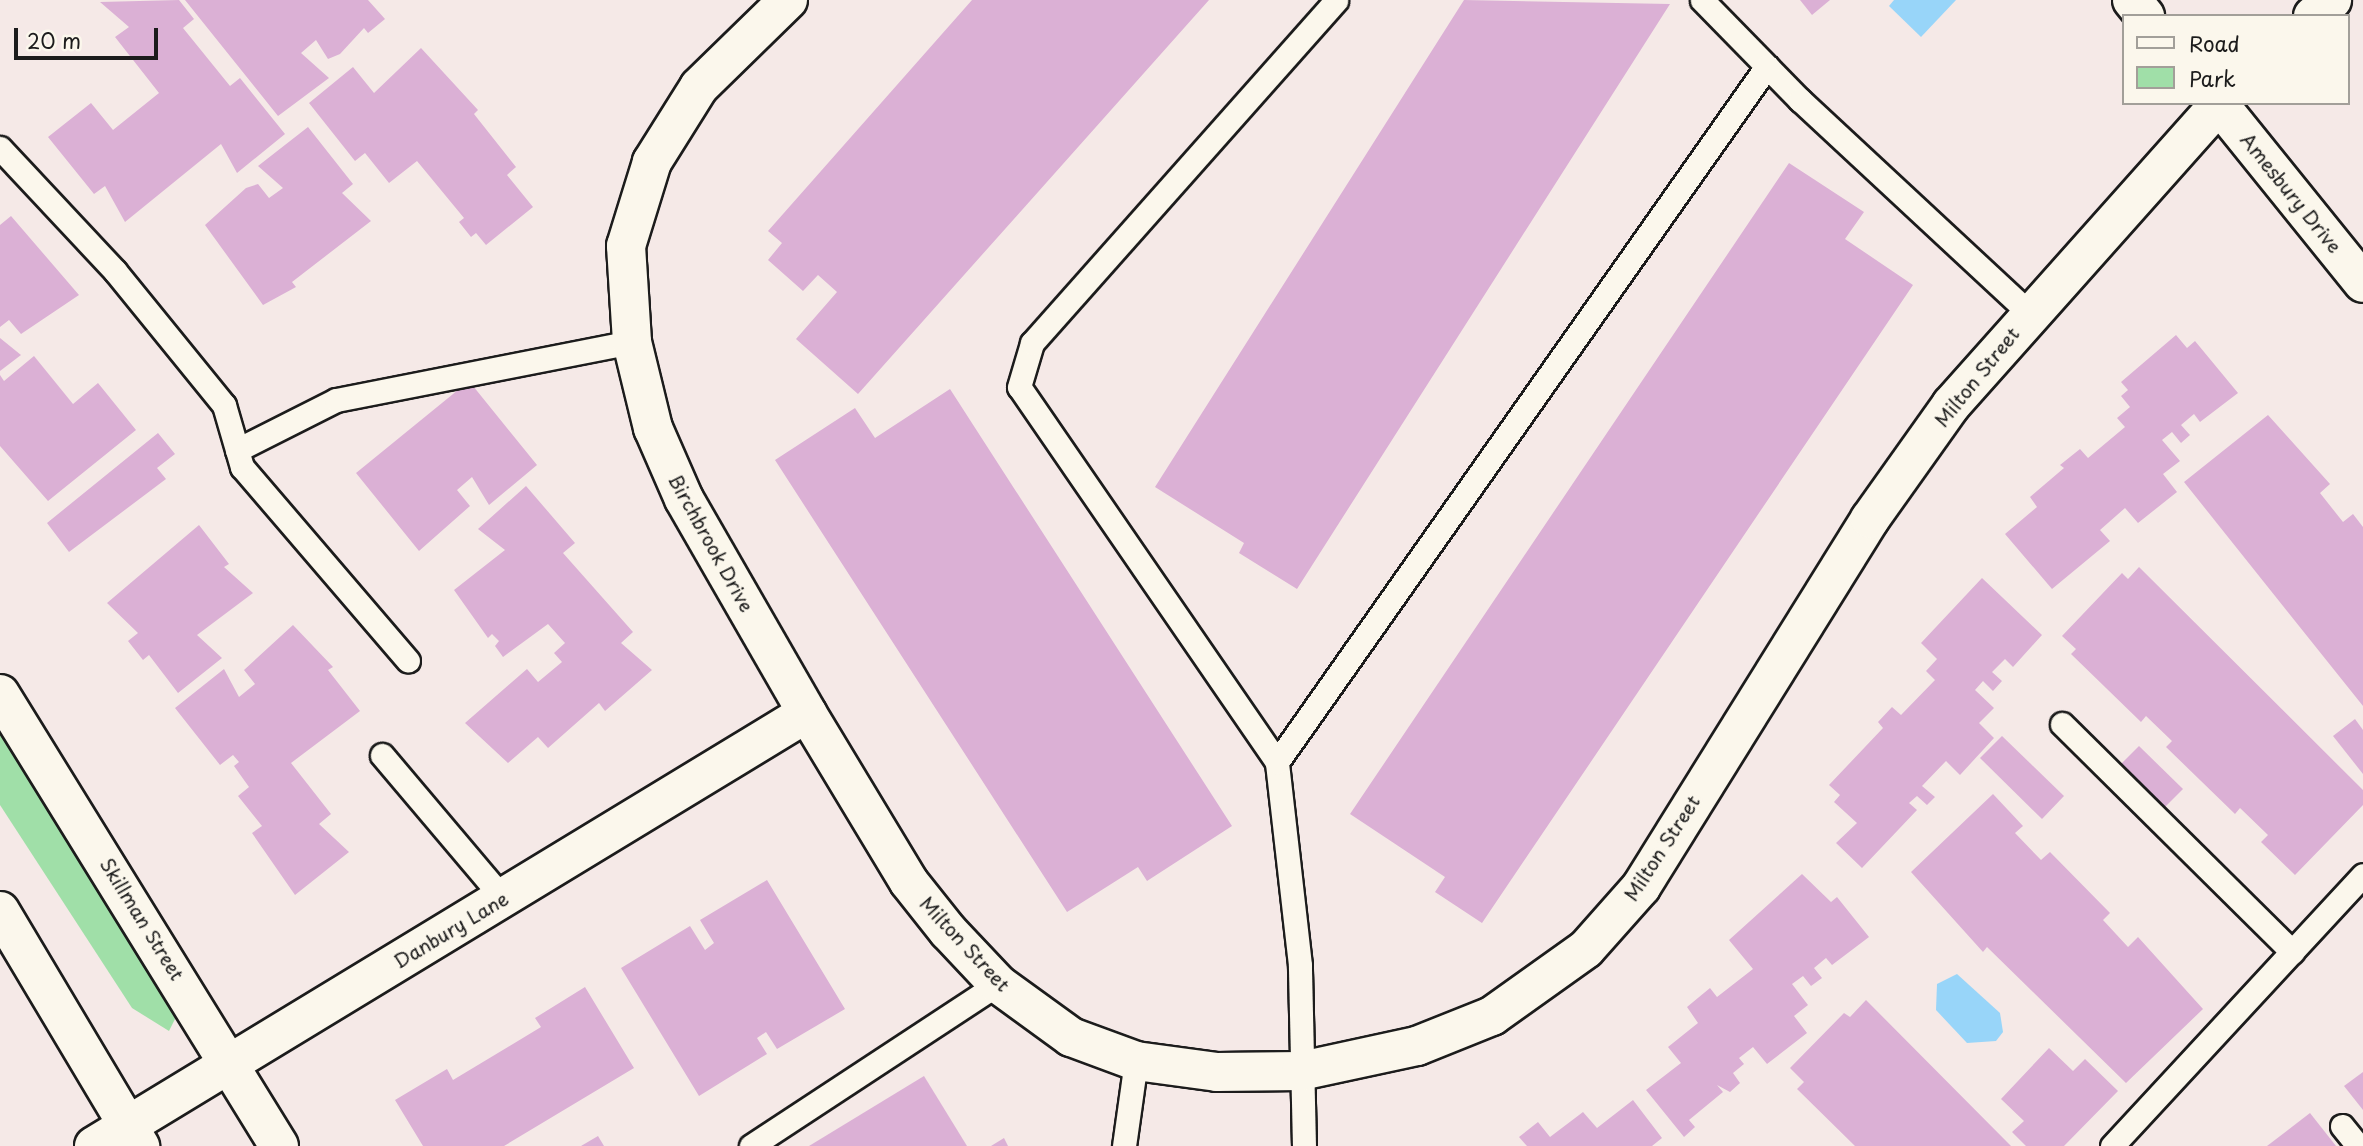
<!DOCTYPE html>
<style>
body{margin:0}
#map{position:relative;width:2363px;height:1146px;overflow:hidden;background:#f5e9e7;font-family:"Playpen Sans",sans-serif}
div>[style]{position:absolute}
.green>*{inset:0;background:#a0dfa8}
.water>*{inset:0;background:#98d5f9}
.building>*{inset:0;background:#dbb0d5}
.roads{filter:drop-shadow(2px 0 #1c1c1c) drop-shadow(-2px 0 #1c1c1c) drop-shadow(0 2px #1c1c1c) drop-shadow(0 -2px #1c1c1c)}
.lane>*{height:23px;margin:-11.5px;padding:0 11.5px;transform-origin:11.5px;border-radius:11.5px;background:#fbf7ec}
.street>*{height:38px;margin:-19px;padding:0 19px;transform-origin:19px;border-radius:19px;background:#fbf7ec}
.secondary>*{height:38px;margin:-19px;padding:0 19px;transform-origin:19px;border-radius:19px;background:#fbf7ec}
span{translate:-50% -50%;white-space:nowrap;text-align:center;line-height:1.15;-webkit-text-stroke:6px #fbf7ec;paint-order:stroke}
.street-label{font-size:19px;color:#1c1c1c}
.legend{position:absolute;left:2122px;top:14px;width:228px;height:91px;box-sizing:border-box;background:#fbf7ec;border:2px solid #a29f99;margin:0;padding:9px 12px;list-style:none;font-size:21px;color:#1c1c1c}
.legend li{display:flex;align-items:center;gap:14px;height:35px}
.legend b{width:35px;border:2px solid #a29f99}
.scale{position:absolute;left:14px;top:28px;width:144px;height:32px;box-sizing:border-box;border:4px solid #1c1c1c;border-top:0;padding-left:9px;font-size:21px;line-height:24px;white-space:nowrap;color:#1c1c1c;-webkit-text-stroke:5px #fbf7ec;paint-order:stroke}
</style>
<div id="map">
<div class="green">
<i style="clip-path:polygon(0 717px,170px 1002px,175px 1019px,169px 1031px,132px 1008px,0 805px)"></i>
</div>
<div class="water">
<i style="clip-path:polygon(1894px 0,1956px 0,1921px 37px,1889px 6px)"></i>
<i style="clip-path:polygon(1957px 974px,2000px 1013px,2003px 1032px,1996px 1041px,1967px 1043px,1936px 1010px,1937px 984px)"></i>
</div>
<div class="building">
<i style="clip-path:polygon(179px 0,194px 19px,183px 28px,230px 86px,240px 78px,285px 134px,237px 173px,221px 144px,125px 222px,105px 186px,94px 194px,48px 137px,91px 103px,113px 130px,159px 93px,115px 37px,129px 27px,100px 2px)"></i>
<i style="clip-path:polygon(185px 0,368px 0,385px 19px,368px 33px,364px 28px,340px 54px,328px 59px,316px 40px,301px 53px,329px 78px,278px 116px)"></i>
<i style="clip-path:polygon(972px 0,1209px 0,858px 394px,796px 339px,837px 292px,818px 275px,803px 291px,768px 260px,782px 243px,768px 231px)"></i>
<i style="clip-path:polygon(1464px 0,1670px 4px,1297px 589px,1239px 553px,1244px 543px,1155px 487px)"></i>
<i style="clip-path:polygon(1800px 0,1830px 0,1812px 15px)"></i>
<i style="clip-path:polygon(421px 48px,478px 110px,474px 114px,516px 167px,507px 175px,533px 207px,486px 245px,476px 233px,471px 237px,459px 222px,464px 218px,417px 161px,389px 183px,365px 153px,355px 161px,309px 103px,353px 67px,374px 93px)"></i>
<i style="clip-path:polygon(308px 127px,353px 184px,342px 193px,371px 221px,292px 282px,296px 287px,263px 305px,205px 225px,246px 188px,258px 184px,269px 198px,283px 188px,258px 166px)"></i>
<i style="clip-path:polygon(1789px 163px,1864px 212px,1845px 239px,1913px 285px,1482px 923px,1435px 892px,1445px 877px,1350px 814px)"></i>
<i style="clip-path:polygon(11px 216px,79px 295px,21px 334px,9px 320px,0 327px,0 225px)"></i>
<i style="clip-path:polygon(2176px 335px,2187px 348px,2195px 341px,2238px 393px,2200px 422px,2194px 414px,2181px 425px,2190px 435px,2181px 443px,2172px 432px,2162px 440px,2180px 461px,2163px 474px,2177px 492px,2138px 523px,2125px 508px,2100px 530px,2110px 541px,2052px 589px,2005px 534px,2037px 507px,2030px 497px,2064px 468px,2060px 465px,2080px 449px,2088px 458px,2125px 427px,2117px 418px,2130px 407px,2121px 396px,2128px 390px,2121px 382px)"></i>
<i style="clip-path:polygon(0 338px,21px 355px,0 371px)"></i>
<i style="clip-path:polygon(34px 356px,73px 404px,98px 383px,136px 430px,48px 501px,0 446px,0 375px,4px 381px)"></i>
<i style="clip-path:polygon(469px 381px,537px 465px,489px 505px,472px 477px,457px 490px,470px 506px,419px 551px,356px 473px)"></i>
<i style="clip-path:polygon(950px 389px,1232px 826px,1147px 881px,1138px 867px,1067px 912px,775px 460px,855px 408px,875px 438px)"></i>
<i style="clip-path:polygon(2268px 415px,2330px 484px,2320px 493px,2343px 522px,2353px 514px,2363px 527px,2363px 706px,2184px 482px)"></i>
<i style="clip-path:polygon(158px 433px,175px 454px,157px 468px,166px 479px,69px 552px,47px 523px)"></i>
<i style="clip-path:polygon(526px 486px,575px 543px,563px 553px,633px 632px,621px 643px,652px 670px,605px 711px,599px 703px,548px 748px,538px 737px,508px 763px,465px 723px,527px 669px,538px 682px,562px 662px,554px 653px,565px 643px,548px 624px,503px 657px,495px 646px,499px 641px,492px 634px,488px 638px,454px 590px,505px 550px,478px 529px)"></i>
<i style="clip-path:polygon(199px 525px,229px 564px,224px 567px,253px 593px,197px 635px,222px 658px,178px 693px,149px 655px,143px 660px,128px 641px,138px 633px,107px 603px)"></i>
<i style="clip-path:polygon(2139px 567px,2363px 790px,2363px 805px,2295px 875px,2261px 842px,2268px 835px,2240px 808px,2235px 814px,2166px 747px,2172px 741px,2146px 716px,2141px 722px,2071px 654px,2076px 649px,2062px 636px,2122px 573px,2128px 579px)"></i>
<i style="clip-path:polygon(1982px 578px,2042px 635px,2013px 667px,2005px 659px,1992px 672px,2002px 681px,1993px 691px,1983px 681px,1975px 690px,1994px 708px,1979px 723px,1994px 738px,1960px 775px,1946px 761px,1922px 786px,1935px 797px,1927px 805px,1917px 796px,1909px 803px,1917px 810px,1862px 868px,1836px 843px,1857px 823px,1834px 802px,1840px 795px,1829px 785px,1883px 728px,1878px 722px,1892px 707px,1901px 715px,1935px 680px,1926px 671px,1937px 659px,1921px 643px)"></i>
<i style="clip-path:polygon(293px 625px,333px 667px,328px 670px,360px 711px,291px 763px,331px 814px,319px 824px,349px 852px,295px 895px,252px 833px,262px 826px,238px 796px,249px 787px,234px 766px,239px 762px,233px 755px,220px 765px,175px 708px,224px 669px,239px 697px,255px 684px,244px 670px)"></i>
<i style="clip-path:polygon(2355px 719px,2363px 730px,2363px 774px,2333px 736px)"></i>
<i style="clip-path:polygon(2002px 736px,2064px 796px,2042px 819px,1980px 758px)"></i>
<i style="clip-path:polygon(2139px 746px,2183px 789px,2159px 813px,2116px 769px)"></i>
<i style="clip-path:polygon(1993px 794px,2023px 826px,2015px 833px,2041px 860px,2050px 852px,2110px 913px,2103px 920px,2128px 947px,2138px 937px,2203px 1009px,2126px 1083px,1987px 947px,1983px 952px,1911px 872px)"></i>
<i style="clip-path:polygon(1802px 874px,1831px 902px,1837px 897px,1869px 937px,1832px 965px,1826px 958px,1814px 968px,1822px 978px,1811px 986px,1803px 976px,1792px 984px,1808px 1005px,1794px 1016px,1807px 1033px,1767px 1064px,1753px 1047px,1739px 1058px,1744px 1064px,1733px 1073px,1740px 1083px,1730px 1092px,1717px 1085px,1723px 1092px,1689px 1120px,1695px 1127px,1684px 1137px,1646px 1090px,1681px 1063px,1668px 1047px,1698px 1023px,1687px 1007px,1710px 988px,1717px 997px,1753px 969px,1729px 940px)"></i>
<i style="clip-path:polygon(767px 880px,845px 1009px,777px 1049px,766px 1032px,757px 1038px,767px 1054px,699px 1096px,621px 968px,690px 926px,705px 950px,714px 943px,700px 920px)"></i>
<i style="clip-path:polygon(585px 987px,634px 1068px,504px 1146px,423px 1146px,395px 1100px,447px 1069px,453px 1080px,541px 1027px,535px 1018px)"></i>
<i style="clip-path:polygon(1866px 1000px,2011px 1146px,1855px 1146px,1797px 1089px,1804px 1082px,1790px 1068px,1844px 1013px,1850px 1017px)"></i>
<i style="clip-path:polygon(2049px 1048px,2073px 1071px,2085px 1059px,2118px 1091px,2064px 1146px,2026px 1146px,2012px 1132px,2024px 1121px,2001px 1099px)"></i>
<i style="clip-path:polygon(2363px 1072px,2363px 1110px,2344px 1086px)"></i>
<i style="clip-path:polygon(924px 1076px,967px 1146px,809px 1146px)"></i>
<i style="clip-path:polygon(1633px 1100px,1662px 1138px,1652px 1146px,1527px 1146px,1519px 1137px,1538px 1122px,1550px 1137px,1583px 1112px,1597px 1128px)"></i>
<i style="clip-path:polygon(2310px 1113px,2336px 1146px,2267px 1146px)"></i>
<i style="clip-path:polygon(598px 1136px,604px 1146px,581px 1146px)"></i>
<i style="clip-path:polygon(1004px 1138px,1008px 1146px,991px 1146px)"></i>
</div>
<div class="roads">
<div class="lane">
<i style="left:1702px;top:0;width:140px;rotate:45.6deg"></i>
<i style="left:1800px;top:100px;width:313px;rotate:42.9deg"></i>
<i style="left:0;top:148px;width:168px;rotate:46.9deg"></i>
<i style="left:115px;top:271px;width:173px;rotate:50.9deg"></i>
<i style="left:224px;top:405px;width:65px;rotate:73.8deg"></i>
<i style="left:242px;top:467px;width:255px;rotate:49.4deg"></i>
<i style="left:237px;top:450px;width:111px;rotate:-26.8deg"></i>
<i style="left:336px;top:400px;width:302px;rotate:-11.1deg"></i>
<i style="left:2062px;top:724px;width:324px;rotate:44.7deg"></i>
<i style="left:382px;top:755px;width:187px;rotate:49.8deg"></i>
<i style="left:1277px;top:762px;width:455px;rotate:-124.5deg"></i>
<i style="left:1019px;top:387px;width:46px;rotate:-73.5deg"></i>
<i style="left:1032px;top:343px;width:458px;rotate:-48.4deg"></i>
<i style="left:2342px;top:1126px;width:26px;rotate:51deg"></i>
<i style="left:751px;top:1146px;width:295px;rotate:-33.3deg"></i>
<i style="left:1124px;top:1146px;width:86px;rotate:-82deg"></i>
<i style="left:1304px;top:1146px;width:181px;rotate:-91.3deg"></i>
<i style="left:1300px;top:965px;width:204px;rotate:-96.5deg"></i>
<i style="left:1277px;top:762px;width:851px;rotate:-54.85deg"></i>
<i style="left:2112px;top:1146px;width:369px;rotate:-47.2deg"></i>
</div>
<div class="street">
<i style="left:788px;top:0;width:124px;rotate:135.7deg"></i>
<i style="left:699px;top:87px;width:89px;rotate:122.1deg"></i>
<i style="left:652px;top:162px;width:88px;rotate:107.2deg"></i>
<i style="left:626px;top:246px;width:96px;rotate:86.4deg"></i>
<i style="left:632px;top:342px;width:89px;rotate:76.3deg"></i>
<i style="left:653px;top:428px;width:77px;rotate:66.4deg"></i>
<i style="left:684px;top:499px;width:247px;rotate:60.1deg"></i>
<i style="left:807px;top:713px;width:197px;rotate:58.9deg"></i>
<i style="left:909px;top:882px;width:63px;rotate:51.5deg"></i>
<i style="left:948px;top:931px;width:73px;rotate:46.7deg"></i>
<i style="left:998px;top:984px;width:90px;rotate:36deg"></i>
<i style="left:1071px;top:1037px;width:69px;rotate:20.3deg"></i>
<i style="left:1136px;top:1061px;width:82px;rotate:7.7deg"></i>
<i style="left:1217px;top:1072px;width:84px;rotate:-0.7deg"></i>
<i style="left:1301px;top:1071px;width:119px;rotate:-12.2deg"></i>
<i style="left:1417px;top:1046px;width:81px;rotate:-21.8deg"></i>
<i style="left:1492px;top:1016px;width:115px;rotate:-35.5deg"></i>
<i style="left:1586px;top:949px;width:83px;rotate:-48.4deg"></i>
<i style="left:1641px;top:887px;width:433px;rotate:-58.1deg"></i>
<i style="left:1870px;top:519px;width:140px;rotate:-54.6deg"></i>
<i style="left:1951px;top:405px;width:404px;rotate:-48.3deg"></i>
<i style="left:2132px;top:0;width:21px;rotate:51deg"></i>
<i style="left:2313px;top:16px;width:25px;rotate:-40deg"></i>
<i style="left:2218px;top:103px;width:231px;rotate:51.1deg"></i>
<i style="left:94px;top:1146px;width:834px;rotate:-31.27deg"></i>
</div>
<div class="secondary">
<i style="left:0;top:694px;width:531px;rotate:58.31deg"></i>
<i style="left:0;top:911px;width:274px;rotate:59.2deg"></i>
</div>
</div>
<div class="street-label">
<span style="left:2291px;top:193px;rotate:51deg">Amesbury Drive</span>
<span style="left:1977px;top:377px;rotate:-51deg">Milton Street</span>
<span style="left:711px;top:543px;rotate:61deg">Birchbrook Drive</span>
<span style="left:1662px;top:848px;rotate:-57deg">Milton Street</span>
<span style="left:142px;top:919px;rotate:58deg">Skillman Street</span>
<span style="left:451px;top:930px;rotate:-31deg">Danbury Lane</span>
<span style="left:965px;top:944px;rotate:47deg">Milton Street</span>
</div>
<ul class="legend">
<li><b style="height:9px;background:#fbf7ec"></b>Road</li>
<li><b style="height:19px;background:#a0dfa8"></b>Park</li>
</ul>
<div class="scale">20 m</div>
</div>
